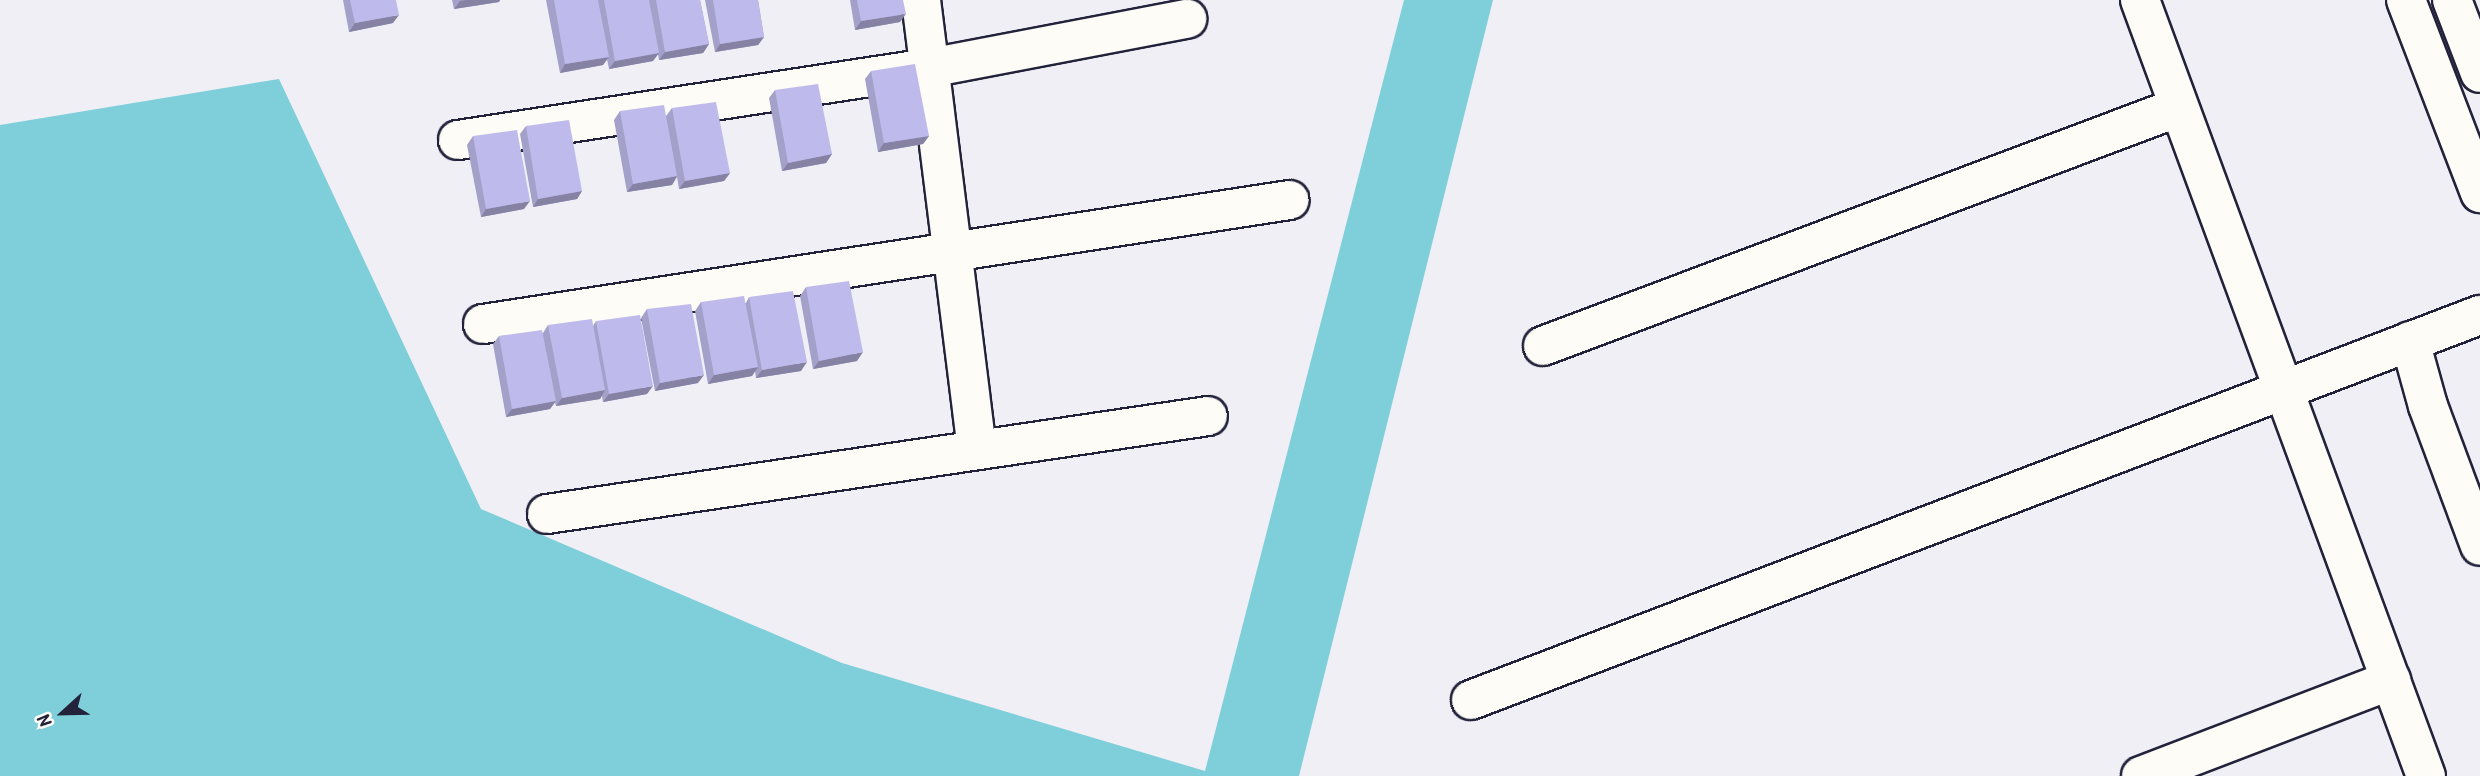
<!DOCTYPE html>
<style>
body{margin:0}
#map{position:relative;width:2480px;height:776px;overflow:hidden;background:#f0eff5;font-family:"Patrick Hand",sans-serif}
div>[style]{position:absolute}
.water>*{inset:0;background:#7fcfda}
.roads{filter:drop-shadow(2px 0 #22223b) drop-shadow(-2px 0 #22223b) drop-shadow(0 2px #22223b) drop-shadow(0 -2px #22223b)}
.minor>*{height:38px;margin:-19px;padding:0 19px;transform-origin:19px;border-radius:19px;background:#fdfcf7}
.wall>*{inset:0;background:#a3a0ca}
.shaded-wall>*{inset:0;background:#8582a4}
.building>*{inset:0;background:#bebaeb}
span{translate:-50% -50%;white-space:nowrap;text-align:center;line-height:1.15;-webkit-text-stroke:5px #fdfcf7;paint-order:stroke}
.north{position:absolute;left:28px;top:678px;width:70px;height:70px;-webkit-text-stroke:5px #fdfcf7;paint-order:stroke;rotate:248deg;font-size:19px;font-weight:700;line-height:28px;text-align:center;color:#22223b}
.north::after{content:'';display:block;margin:auto;width:24px;height:32px;background:#22223b;clip-path:polygon(50% 0,100% 100%,50% 72%,0 100%)}
</style>
<div id="map">
<div class="water">
<i style="clip-path:polygon(1404px 0,1493px 0,1299px 776px,0 776px,0 125px,279px 79px,481px 509px,842px 663px,1205px 771px)"></i>
</div>
<div class="roads">
<div class="minor">
<i style="left:921px;top:0;width:452px;rotate:82.9deg"></i>
<i style="left:2140px;top:0;width:827px;rotate:69.77deg"></i>
<i style="left:2406px;top:0;width:207px;rotate:69deg"></i>
<i style="left:2452px;top:0;width:78px;rotate:69deg"></i>
<i style="left:458px;top:140px;width:476px;rotate:-8.7deg"></i>
<i style="left:929px;top:68px;width:263px;rotate:-10.8deg"></i>
<i style="left:483px;top:324px;width:816px;rotate:-8.74deg"></i>
<i style="left:2410px;top:341px;width:67px;rotate:74.5deg"></i>
<i style="left:2428px;top:406px;width:149px;rotate:69.6deg"></i>
<i style="left:1543px;top:346px;width:679px;rotate:-20.6deg"></i>
<i style="left:547px;top:514px;width:668px;rotate:-8.43deg"></i>
<i style="left:1471px;top:700px;width:1080px;rotate:-20.89deg"></i>
<i style="left:2141px;top:776px;width:268px;rotate:-21deg"></i>
</div>
</div>
<div class="wall">
<i style="clip-path:polygon(343px 0,396px 0,393px 23px,349px 32px)"></i>
<i style="clip-path:polygon(452px 0,500px 0,499px 2px,454px 9px)"></i>
<i style="clip-path:polygon(546px 0,700px 0,709px 44px,703px 53px,659px 60px,658px 54px,653px 61px,609px 69px,607px 59px,603px 65px,560px 73px)"></i>
<i style="clip-path:polygon(705px 0,758px 0,764px 37px,758px 45px,715px 52px)"></i>
<i style="clip-path:polygon(850px 0,903px 0,900px 22px,855px 30px)"></i>
<i style="clip-path:polygon(871px 71px,929px 136px,923px 144px,878px 152px,865px 79px)"></i>
<i style="clip-path:polygon(775px 90px,832px 154px,826px 163px,782px 171px,769px 98px)"></i>
<i style="clip-path:polygon(672px 108px,730px 173px,724px 181px,679px 189px,677px 177px,672px 185px,627px 192px,614px 120px,620px 111px,666px 116px)"></i>
<i style="clip-path:polygon(526px 126px,582px 191px,577px 199px,533px 207px,520px 134px)"></i>
<i style="clip-path:polygon(473px 136px,524px 209px,481px 217px,467px 145px)"></i>
<i style="clip-path:polygon(806px 287px,857px 361px,813px 369px,800px 296px)"></i>
<i style="clip-path:polygon(749px 297px,801px 371px,756px 378px,755px 371px,752px 376px,708px 384px,695px 311px,701px 302px,746px 303px)"></i>
<i style="clip-path:polygon(647px 309px,698px 383px,655px 391px,641px 318px)"></i>
<i style="clip-path:polygon(596px 321px,647px 394px,603px 402px,602px 396px,600px 399px,556px 406px,555px 402px,550px 409px,506px 417px,493px 344px,499px 336px,543px 333px,548px 325px,593px 326px)"></i>
</div>
<div class="shaded-wall">
<i style="clip-path:polygon(466px 0,500px 0,499px 2px,454px 9px,460px 1px)"></i>
<i style="clip-path:polygon(906px 14px,900px 22px,855px 30px,861px 21px)"></i>
<i style="clip-path:polygon(399px 15px,393px 23px,349px 32px,355px 23px)"></i>
<i style="clip-path:polygon(764px 37px,758px 45px,715px 52px,720px 44px)"></i>
<i style="clip-path:polygon(709px 44px,703px 53px,659px 60px,665px 52px)"></i>
<i style="clip-path:polygon(659px 53px,653px 61px,609px 69px,615px 61px)"></i>
<i style="clip-path:polygon(609px 57px,603px 65px,560px 73px,565px 64px)"></i>
<i style="clip-path:polygon(929px 136px,923px 144px,878px 152px,884px 143px)"></i>
<i style="clip-path:polygon(832px 154px,826px 163px,782px 171px,788px 163px)"></i>
<i style="clip-path:polygon(730px 173px,724px 181px,679px 189px,685px 181px)"></i>
<i style="clip-path:polygon(677px 176px,672px 185px,627px 192px,633px 184px)"></i>
<i style="clip-path:polygon(582px 191px,577px 199px,533px 207px,538px 199px)"></i>
<i style="clip-path:polygon(530px 201px,524px 209px,481px 217px,486px 209px)"></i>
<i style="clip-path:polygon(863px 352px,857px 361px,813px 369px,819px 361px)"></i>
<i style="clip-path:polygon(807px 362px,801px 371px,756px 378px,762px 370px)"></i>
<i style="clip-path:polygon(758px 367px,752px 376px,708px 384px,714px 375px)"></i>
<i style="clip-path:polygon(704px 375px,698px 383px,655px 391px,660px 383px)"></i>
<i style="clip-path:polygon(653px 386px,647px 394px,603px 402px,609px 394px)"></i>
<i style="clip-path:polygon(605px 390px,600px 399px,556px 406px,562px 398px)"></i>
<i style="clip-path:polygon(556px 401px,550px 409px,506px 417px,512px 409px)"></i>
</div>
<div class="building">
<i style="clip-path:polygon(350px 0,396px 0,399px 15px,355px 23px)"></i>
<i style="clip-path:polygon(554px 0,598px 0,609px 57px,565px 64px)"></i>
<i style="clip-path:polygon(604px 0,649px 0,659px 53px,615px 61px)"></i>
<i style="clip-path:polygon(656px 0,700px 0,709px 44px,665px 52px)"></i>
<i style="clip-path:polygon(713px 0,758px 0,764px 37px,720px 44px)"></i>
<i style="clip-path:polygon(857px 0,903px 0,906px 14px,861px 21px)"></i>
<i style="clip-path:polygon(915px 64px,929px 136px,884px 143px,871px 71px)"></i>
<i style="clip-path:polygon(818px 84px,832px 154px,788px 163px,775px 90px)"></i>
<i style="clip-path:polygon(716px 102px,730px 173px,685px 181px,672px 108px)"></i>
<i style="clip-path:polygon(664px 105px,677px 176px,633px 184px,620px 111px)"></i>
<i style="clip-path:polygon(569px 120px,582px 191px,538px 199px,526px 126px)"></i>
<i style="clip-path:polygon(517px 130px,530px 201px,486px 209px,473px 136px)"></i>
<i style="clip-path:polygon(849px 281px,863px 352px,819px 361px,806px 287px)"></i>
<i style="clip-path:polygon(793px 291px,807px 362px,762px 370px,749px 297px)"></i>
<i style="clip-path:polygon(744px 296px,758px 367px,714px 375px,701px 302px)"></i>
<i style="clip-path:polygon(691px 304px,704px 375px,660px 383px,647px 309px)"></i>
<i style="clip-path:polygon(640px 315px,653px 386px,609px 394px,596px 321px)"></i>
<i style="clip-path:polygon(592px 319px,605px 390px,562px 398px,548px 325px)"></i>
<i style="clip-path:polygon(542px 330px,556px 401px,512px 409px,499px 336px)"></i>
</div>
<div class="north">N</div>
</div>
